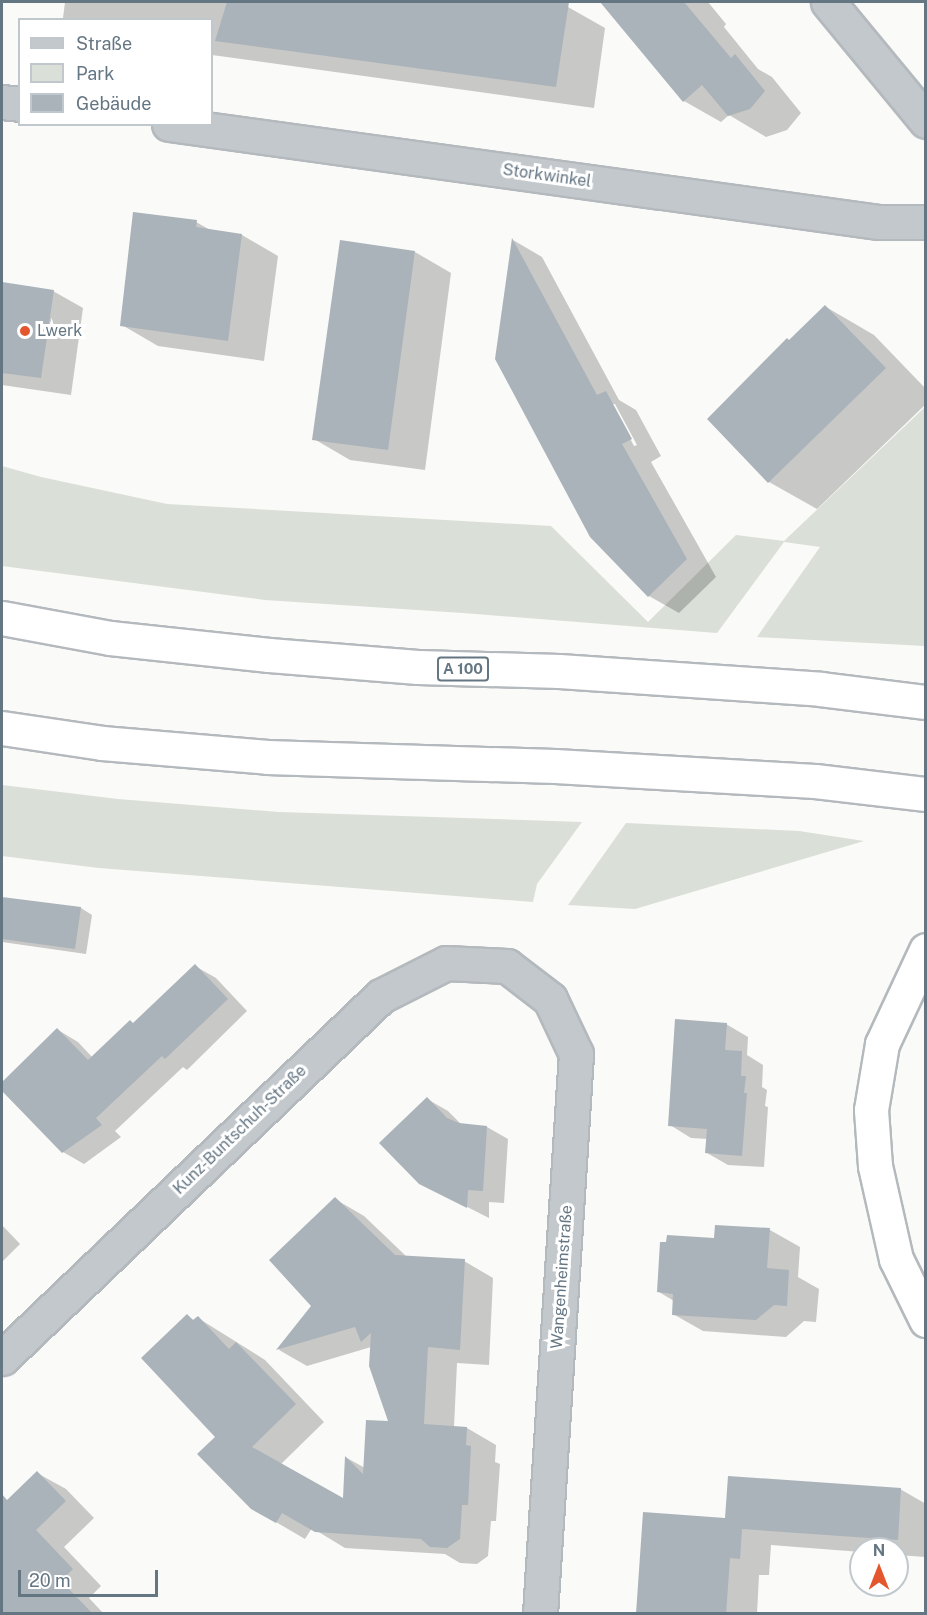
<!DOCTYPE html>
<meta charset="utf-8">
<style>
body{margin:0}
#map{position:relative;width:927px;height:1615px;overflow:hidden;background:#fafaf8;font-family:"Public Sans",sans-serif}
div>[style]{position:absolute}
.green>*{inset:0;background:#dadfd7}
.shadow>*{inset:0;background:#0003}
.building>*{inset:0;background:#aab3b9}
.roads{filter:drop-shadow(2px 0 #b4b9bd) drop-shadow(-2px 0 #b4b9bd) drop-shadow(0 2px #b4b9bd) drop-shadow(0 -2px #b4b9bd)}
.street>*{height:33px;margin:-16.5px;padding:0 16.5px;transform-origin:16.5px;border-radius:16.5px;background:#c3c8cc}
.highway>*{height:33px;margin:-16.5px;padding:0 16.5px;transform-origin:16.5px;border-radius:16.5px;background:#fff}
.dots>*{width:16px;height:16px;translate:-50% -50%;box-sizing:border-box;border:3px solid #fff;border-radius:50%}
span{translate:-50% -50%;white-space:nowrap;text-align:center;line-height:1.15;-webkit-text-stroke:6px #fff;paint-order:stroke}
.shield-label span{padding:2px 4px;background:#fff;border:2px solid;border-radius:4px;-webkit-text-stroke-width:0}
.shield-label{font-size:15px;color:#657683;font-weight:700}
.street-label{font-size:16px;color:#657683}
.poi-label{font-size:16px;color:#657683}
.left{translate:0 -50%;text-align:left}
.frame{position:absolute;inset:0;border:3px solid #657683;pointer-events:none}
.legend{position:absolute;left:18px;top:18px;width:195px;height:108px;box-sizing:border-box;background:#fff;border:2px solid #c1c8cd;margin:0;padding:8px 10px;list-style:none;font-size:18px;color:#657683}
.legend li{display:flex;align-items:center;gap:12px;height:30px}
.legend b{width:30px;border:2px solid #c1c8cd}
.north{position:absolute;left:849px;top:1537px;width:60px;height:60px;box-sizing:border-box;background:#fff;border:2px solid #c1c8cd;border-radius:50%;rotate:0deg;font-size:16px;font-weight:700;line-height:24px;text-align:center;color:#657683}
.north::after{content:'';display:block;margin:auto;width:21px;height:27px;background:#e4572e;clip-path:polygon(50% 0,100% 100%,50% 72%,0 100%)}
.scale{position:absolute;left:18px;top:1570px;width:140px;height:27px;box-sizing:border-box;border:3px solid #657683;border-top:0;padding-left:8px;font-size:18px;line-height:21px;white-space:nowrap;color:#657683;-webkit-text-stroke:4px #fff;paint-order:stroke}
</style>
<div id="map">
<div class="green">
<i style="clip-path:polygon(925px 407px,925px 646px,757px 637px,820px 547px,784px 542px,717px 633px,463px 613px,265px 600px,2px 566px,2px 466px,41px 477px,167px 504px,551px 526px,648px 622px,736px 535px,784px 541px)"></i>
<i style="clip-path:polygon(2px 785px,118px 799px,279px 812px,582px 822px,537px 884px,533px 902px,99px 868px,2px 856px)"></i>
<i style="clip-path:polygon(626px 823px,799px 831px,864px 841px,635px 909px,568px 905px)"></i>
</div>
<div class="shadow">
<i style="clip-path:polygon(65px 2px,529px 2px,568px 7px,605px 28px,594px 108px,212px 55px,212px 20px,66px 20px,63px 18px)"></i>
<i style="clip-path:polygon(602px 2px,708px 2px,726px 24px,724px 27px,758px 69px,772px 77px,801px 113px,787px 130px,766px 137px,729px 115px,721px 122px,684px 101px)"></i>
<i style="clip-path:polygon(196px 222px,212px 231px,242px 235px,278px 256px,264px 361px,158px 346px,122px 325px)"></i>
<i style="clip-path:polygon(evenodd,513px 240px,542px 257px,619px 400px,636px 410px,661px 456px,651px 462px,716px 577px,679px 613px,649px 596px,513px 240px,612px 404px,615px 404px,637px 445px,634px 446px,612px 404px)"></i>
<i style="clip-path:polygon(415px 252px,451px 273px,425px 470px,350px 460px,314px 439px)"></i>
<i style="clip-path:polygon(2px 284px,53px 291px,83px 308px,71px 395px,2px 385px)"></i>
<i style="clip-path:polygon(826px 307px,874px 335px,926px 389px,926px 404px,817px 509px,769px 482px,790px 341px)"></i>
<i style="clip-path:polygon(2px 898px,81px 908px,92px 915px,86px 954px,2px 942px)"></i>
<i style="clip-path:polygon(195px 966px,216px 978px,247px 1011px,187px 1070px,183px 1067px,115px 1131px,121px 1137px,84px 1164px,63px 1152px,2px 1089px,2px 1084px,58px 1030px,78px 1042px,93px 1058px,134px 1024px)"></i>
<i style="clip-path:polygon(726px 1024px,748px 1037px,747px 1055px,763px 1065px,762px 1087px,767px 1090px,765px 1106px,768px 1107px,764px 1167px,728px 1165px,707px 1153px,708px 1139px,691px 1138px,670px 1125px)"></i>
<i style="clip-path:polygon(427px 1099px,448px 1111px,462px 1125px,487px 1127px,508px 1139px,504px 1203px,489px 1202px,489px 1218px,420px 1183px)"></i>
<i style="clip-path:polygon(335px 1199px,364px 1216px,407px 1257px,464px 1261px,493px 1278px,489px 1365px,457px 1363px,454px 1427px,467px 1428px,496px 1445px,495px 1462px,500px 1464px,496px 1521px,491px 1521px,488px 1556px,477px 1564px,460px 1563px,445px 1554px,345px 1548px,312px 1528px,305px 1539px,252px 1508px,217px 1437px,187px 1316px,195px 1321px,198px 1318px,265px 1360px,324px 1422px,280px 1465px,344px 1501px,347px 1458px,365px 1468px,390px 1423px,371px 1347px,307px 1366px,279px 1350px,313px 1306px)"></i>
<i style="clip-path:polygon(2px 1225px,20px 1244px,2px 1262px)"></i>
<i style="clip-path:polygon(717px 1227px,770px 1230px,800px 1247px,798px 1277px,819px 1289px,816px 1322px,804px 1321px,786px 1337px,703px 1331px,673px 1314px,674px 1301px,659px 1292px,716px 1240px)"></i>
<i style="clip-path:polygon(37px 1473px,66px 1489px,94px 1518px,64px 1547px,101px 1586px,89px 1598px,104px 1614px,2px 1614px,2px 1507px)"></i>
<i style="clip-path:polygon(900px 1489px,926px 1504px,926px 1557px,897px 1555px,897px 1549px,861px 1549px,861px 1552px,771px 1545px,769px 1575px,759px 1575px,757px 1614px,637px 1614px,726px 1520px)"></i>
</div>
<div class="building">
<i style="clip-path:polygon(227px 2px,569px 2px,556px 87px,215px 41px)"></i>
<i style="clip-path:polygon(600px 2px,684px 2px,731px 58px,735px 54px,765px 91px,750px 109px,728px 116px,702px 85px,683px 102px)"></i>
<i style="clip-path:polygon(133px 212px,197px 220px,196px 227px,242px 234px,228px 341px,120px 326px)"></i>
<i style="clip-path:polygon(512px 238px,597px 395px,606px 391px,632px 439px,622px 444px,687px 559px,648px 597px,590px 537px,495px 359px)"></i>
<i style="clip-path:polygon(340px 240px,415px 251px,388px 450px,312px 440px)"></i>
<i style="clip-path:polygon(2px 282px,54px 290px,41px 378px,2px 373px)"></i>
<i style="clip-path:polygon(825px 305px,886px 368px,768px 483px,707px 419px,787px 338px,789px 340px)"></i>
<i style="clip-path:polygon(2px 897px,81px 907px,75px 949px,2px 939px)"></i>
<i style="clip-path:polygon(195px 964px,228px 999px,165px 1059px,162px 1056px,96px 1118px,102px 1125px,62px 1153px,2px 1091px,2px 1082px,57px 1028px,88px 1060px,130px 1020px,133px 1023px)"></i>
<i style="clip-path:polygon(675px 1019px,727px 1023px,725px 1050px,742px 1051px,741px 1076px,746px 1076px,744px 1093px,747px 1093px,742px 1156px,705px 1153px,707px 1129px,668px 1126px)"></i>
<i style="clip-path:polygon(427px 1097px,447px 1118px,459px 1123px,487px 1126px,483px 1191px,468px 1190px,467px 1208px,419px 1184px,379px 1143px)"></i>
<i style="clip-path:polygon(335px 1197px,395px 1255px,465px 1259px,460px 1350px,428px 1347px,424px 1424px,467px 1427px,466px 1445px,471px 1446px,468px 1505px,462px 1505px,460px 1539px,447px 1548px,430px 1547px,421px 1539px,315px 1532px,282px 1513px,276px 1523px,251px 1509px,197px 1454px,215px 1437px,141px 1358px,187px 1314px,193px 1320px,198px 1316px,229px 1349px,236px 1342px,296px 1404px,252px 1447px,343px 1498px,345px 1456px,363px 1474px,366px 1420px,388px 1421px,369px 1366px,371px 1333px,361px 1342px,355px 1327px,276px 1350px,311px 1306px,269px 1260px)"></i>
<i style="clip-path:polygon(715px 1225px,770px 1228px,767px 1268px,789px 1270px,787px 1306px,774px 1305px,756px 1320px,672px 1315px,673px 1294px,657px 1292px,660px 1242px,666px 1242px,667px 1235px,714px 1238px)"></i>
<i style="clip-path:polygon(37px 1471px,66px 1501px,36px 1530px,73px 1569px,61px 1581px,93px 1614px,2px 1614px,2px 1494px,7px 1500px)"></i>
<i style="clip-path:polygon(728px 1476px,901px 1488px,898px 1540px,742px 1529px,740px 1559px,730px 1558px,726px 1614px,636px 1614px,643px 1512px,725px 1518px)"></i>
</div>
<div class="roads">
<div class="street">
<i style="left:828px;top:2px;width:154px;rotate:50.5deg"></i>
<i style="left:2px;top:102px;width:18px;rotate:6deg"></i>
<i style="left:169px;top:124px;width:717px;rotate:7.86deg"></i>
<i style="left:879px;top:222px;width:47px"></i>
<i style="left:2px;top:1358px;width:524px;rotate:-43.69deg"></i>
<i style="left:381px;top:996px;width:73px;rotate:-26.9deg"></i>
<i style="left:446px;top:963px;width:61px;rotate:2.8deg"></i>
<i style="left:507px;top:966px;width:54px;rotate:37.5deg"></i>
<i style="left:550px;top:999px;width:61px;rotate:64.7deg"></i>
<i style="left:576px;top:1054px;width:561px;rotate:93.68deg"></i>
</div>
<div class="highway">
<i style="left:2px;top:618px;width:110px;rotate:10.5deg"></i>
<i style="left:110px;top:638px;width:160px;rotate:6.1deg"></i>
<i style="left:269px;top:655px;width:149px;rotate:4.6deg"></i>
<i style="left:418px;top:667px;width:141px;rotate:1.6deg"></i>
<i style="left:559px;top:671px;width:262px;rotate:3.9deg"></i>
<i style="left:820px;top:689px;width:107px;rotate:7deg"></i>
<i style="left:2px;top:728px;width:101px;rotate:8.5deg"></i>
<i style="left:102px;top:743px;width:166px;rotate:4.8deg"></i>
<i style="left:267px;top:757px;width:288px;rotate:1.8deg"></i>
<i style="left:555px;top:766px;width:260px;rotate:3.3deg"></i>
<i style="left:815px;top:781px;width:112px;rotate:6.7deg"></i>
<i style="left:926px;top:950px;width:104px;rotate:115.1deg"></i>
<i style="left:882px;top:1044px;width:67px;rotate:99.5deg"></i>
<i style="left:871px;top:1110px;width:56px;rotate:85.9deg"></i>
<i style="left:875px;top:1166px;width:95px;rotate:77.3deg"></i>
<i style="left:896px;top:1259px;width:68px;rotate:63.8deg"></i>
</div>
</div>
<div class="dots">
<i style="left:25px;top:331px;background:#e4572e"></i>
</div>
<div class="shield-label">
<span style="left:463px;top:669px">A 100</span>
</div>
<div class="street-label">
<span style="left:547px;top:176px;rotate:8deg">Storkwinkel</span>
<span style="left:240px;top:1130px;rotate:-44deg">Kunz-Buntschuh-Straße</span>
<span style="left:562px;top:1277px;rotate:-86deg">Wangenheimstraße</span>
</div>
<div class="poi-label">
<span class="left" style="left:37px;top:331px">Lwerk</span>
</div>
<div class="frame"></div>
<ul class="legend">
<li><b style="height:8px;background:#c3c8cc"></b>Straße</li>
<li><b style="height:16px;background:#dadfd7"></b>Park</li>
<li><b style="height:16px;background:#aab3b9"></b>Gebäude</li>
</ul>
<div class="north">N</div>
<div class="scale">20 m</div>
</div>
